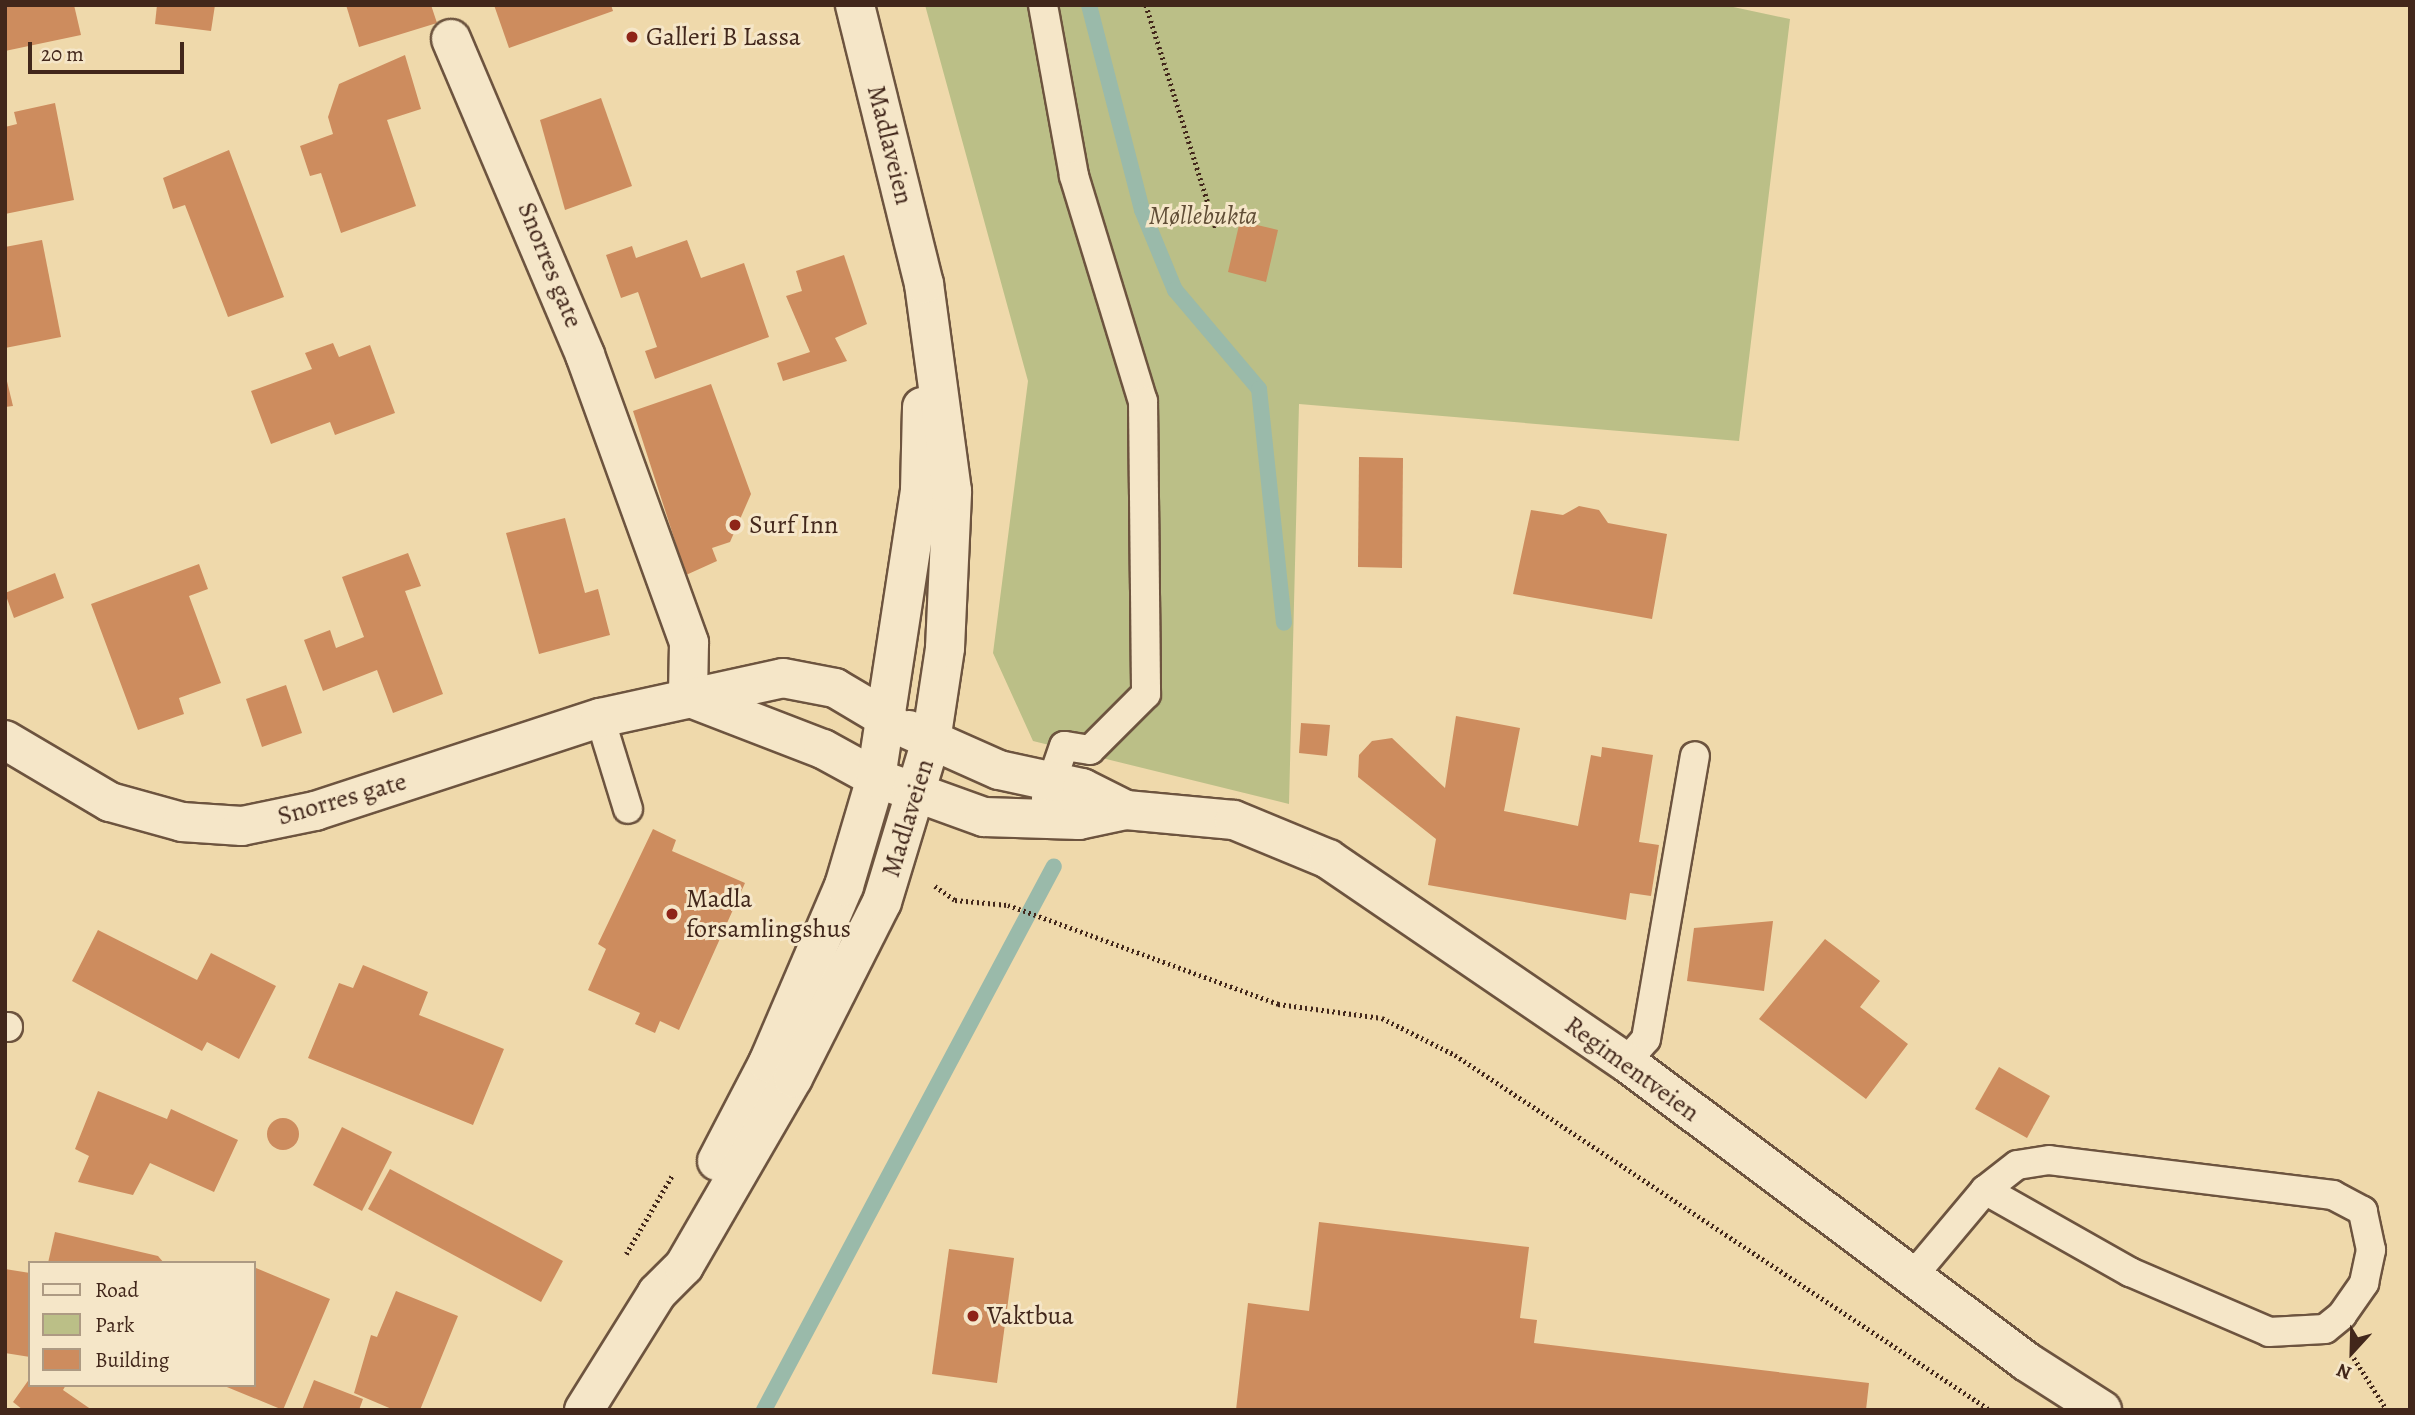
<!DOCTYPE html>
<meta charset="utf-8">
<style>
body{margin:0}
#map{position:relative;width:2415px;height:1415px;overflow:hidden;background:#efd9ab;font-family:Alegreya,serif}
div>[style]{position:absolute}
.green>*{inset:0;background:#bbbf87}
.stream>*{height:16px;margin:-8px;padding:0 8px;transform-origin:8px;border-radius:8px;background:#9abaaa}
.building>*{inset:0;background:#cd8c5e}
.round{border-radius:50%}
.path>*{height:4.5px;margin-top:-2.25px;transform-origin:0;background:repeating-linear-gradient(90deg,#42271b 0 2px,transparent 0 5.5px)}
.roads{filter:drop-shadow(2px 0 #6d543f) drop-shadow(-2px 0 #6d543f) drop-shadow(0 2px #6d543f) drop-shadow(0 -2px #6d543f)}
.lane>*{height:28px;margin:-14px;padding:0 14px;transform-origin:14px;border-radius:14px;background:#f5e6c8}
.street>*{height:38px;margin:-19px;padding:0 19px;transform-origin:19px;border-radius:19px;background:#f5e6c8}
.secondary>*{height:38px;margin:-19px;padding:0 19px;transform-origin:19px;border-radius:19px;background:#f5e6c8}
.dots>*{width:19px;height:19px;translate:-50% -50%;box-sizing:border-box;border:4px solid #f5e6c8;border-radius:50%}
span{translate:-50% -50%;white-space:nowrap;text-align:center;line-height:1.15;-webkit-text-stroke:6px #f5e6c8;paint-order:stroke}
.poi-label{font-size:26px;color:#42271b}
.left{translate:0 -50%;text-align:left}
.street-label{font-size:26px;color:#42271b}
.park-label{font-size:26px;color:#604d36;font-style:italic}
.frame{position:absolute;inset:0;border:7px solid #42271b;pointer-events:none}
.legend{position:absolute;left:28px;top:1261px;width:228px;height:126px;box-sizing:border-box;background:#f5e6c8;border:2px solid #ad9a83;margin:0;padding:9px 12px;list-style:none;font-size:21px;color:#42271b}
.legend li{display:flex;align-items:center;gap:14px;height:35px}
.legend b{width:35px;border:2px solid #ad9a83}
.north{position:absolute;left:2317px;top:1317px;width:70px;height:70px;-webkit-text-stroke:5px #f5e6c8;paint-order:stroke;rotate:202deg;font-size:19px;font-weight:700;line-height:28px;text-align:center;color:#42271b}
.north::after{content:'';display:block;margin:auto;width:24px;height:32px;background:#42271b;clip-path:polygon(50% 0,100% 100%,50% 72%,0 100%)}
.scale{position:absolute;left:28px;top:42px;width:156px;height:32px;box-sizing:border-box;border:4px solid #42271b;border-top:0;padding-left:9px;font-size:21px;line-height:24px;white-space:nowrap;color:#42271b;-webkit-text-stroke:5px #f5e6c8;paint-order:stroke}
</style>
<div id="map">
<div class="green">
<i style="clip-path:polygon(925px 5px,1724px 5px,1790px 19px,1739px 441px,1299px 404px,1289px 804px,1033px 741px,993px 653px,1028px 381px)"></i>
</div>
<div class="stream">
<i style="left:1089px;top:5px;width:212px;rotate:75.5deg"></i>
<i style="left:1142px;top:210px;width:87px;rotate:67.6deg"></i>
<i style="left:1175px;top:290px;width:130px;rotate:49.7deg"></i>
<i style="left:1259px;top:389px;width:235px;rotate:83.9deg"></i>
<i style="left:764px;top:1410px;width:616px;rotate:-61.94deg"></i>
</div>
<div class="building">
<i style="clip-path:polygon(5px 5px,74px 5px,81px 35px,5px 51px)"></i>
<i style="clip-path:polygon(157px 5px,215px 5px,211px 31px,155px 24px)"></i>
<i style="clip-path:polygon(346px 5px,431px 5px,437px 23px,359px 47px)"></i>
<i style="clip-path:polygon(494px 5px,611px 5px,613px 11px,509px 48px)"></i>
<i style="clip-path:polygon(405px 55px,421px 109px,387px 120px,416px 206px,341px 233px,321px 173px,310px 176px,300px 146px,333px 134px,328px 117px,339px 84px)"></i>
<i style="clip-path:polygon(601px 98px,632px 186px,565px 210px,540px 120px)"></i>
<i style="clip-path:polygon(55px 103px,74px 200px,5px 214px,5px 127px,17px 124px,14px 112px)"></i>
<i style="clip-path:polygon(229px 150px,284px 297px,228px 317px,185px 205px,173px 209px,163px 178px)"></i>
<i style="clip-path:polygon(1240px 221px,1278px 230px,1266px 282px,1228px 272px)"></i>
<i style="clip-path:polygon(42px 240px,61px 337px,5px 348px,5px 247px)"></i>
<i style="clip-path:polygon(687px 240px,701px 278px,744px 263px,769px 337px,655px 379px,645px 351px,657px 347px,638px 292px,621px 298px,606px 255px,632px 246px,636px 258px)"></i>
<i style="clip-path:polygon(844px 255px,867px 324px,835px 338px,847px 361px,783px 381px,777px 363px,810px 352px,786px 296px,802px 291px,796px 271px)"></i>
<i style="clip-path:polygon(333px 343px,339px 357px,370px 345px,395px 413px,335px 435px,330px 422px,271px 444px,251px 391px,312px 369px,305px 353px)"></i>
<i style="clip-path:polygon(5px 373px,13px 406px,5px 407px)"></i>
<i style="clip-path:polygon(711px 384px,751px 494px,730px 542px,712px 548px,717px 561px,686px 575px,633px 411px)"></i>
<i style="clip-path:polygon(1359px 457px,1403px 458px,1402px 568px,1358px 567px)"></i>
<i style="clip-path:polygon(1579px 506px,1599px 510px,1608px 523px,1667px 534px,1652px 619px,1513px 594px,1531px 510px,1563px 515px)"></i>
<i style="clip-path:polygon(565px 518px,585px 593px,598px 589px,610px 635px,539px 654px,506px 533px)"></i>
<i style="clip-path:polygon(408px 553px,421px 586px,405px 591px,443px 694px,393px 713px,377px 670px,323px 691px,304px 640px,330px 630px,336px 648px,364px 637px,342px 577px)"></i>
<i style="clip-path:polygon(199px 564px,208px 589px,189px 596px,221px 683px,179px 698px,184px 714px,138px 730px,91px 604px)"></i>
<i style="clip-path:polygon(55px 573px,64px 598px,14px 618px,5px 593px)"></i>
<i style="clip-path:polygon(286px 685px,302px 733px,262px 747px,246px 699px)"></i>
<i style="clip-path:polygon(1456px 716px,1520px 728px,1504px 811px,1578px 826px,1591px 755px,1601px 757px,1602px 747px,1653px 755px,1639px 842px,1659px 845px,1651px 896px,1630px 893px,1626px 920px,1428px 885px,1436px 839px,1358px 777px,1359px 755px,1372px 741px,1392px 738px,1445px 788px)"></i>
<i style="clip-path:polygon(1301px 723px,1330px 725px,1327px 756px,1299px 753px)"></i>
<i style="clip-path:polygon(653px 829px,676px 840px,672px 851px,745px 883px,679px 1030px,660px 1021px,655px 1033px,635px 1024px,640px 1013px,588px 990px,606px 949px,598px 944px)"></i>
<i style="clip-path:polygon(1773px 921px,1764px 991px,1687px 981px,1694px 928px)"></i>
<i style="clip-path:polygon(98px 930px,197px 980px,211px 953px,276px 986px,239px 1059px,207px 1042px,202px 1051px,72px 981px)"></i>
<i style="clip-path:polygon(1825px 939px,1880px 981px,1860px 1007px,1908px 1044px,1866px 1099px,1759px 1019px)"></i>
<i style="clip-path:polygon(363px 965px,428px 992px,419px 1015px,504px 1049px,473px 1125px,308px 1058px,339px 983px,353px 988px)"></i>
<i style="clip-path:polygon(1999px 1067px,2050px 1096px,2027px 1138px,1975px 1109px)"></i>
<i style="clip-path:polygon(98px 1091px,167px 1119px,171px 1109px,238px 1140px,214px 1192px,150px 1163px,133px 1195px,78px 1182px,89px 1156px,75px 1149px)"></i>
<i class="round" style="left:267px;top:1118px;width:32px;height:32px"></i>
<i style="clip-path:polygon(342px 1127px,392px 1152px,362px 1211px,313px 1185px)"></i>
<i style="clip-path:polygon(390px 1169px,563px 1261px,541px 1302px,368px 1209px)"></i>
<i style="clip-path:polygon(1319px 1222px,1529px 1247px,1520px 1318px,1537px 1320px,1534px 1343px,1869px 1383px,1866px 1410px,1236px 1410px,1248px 1303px,1309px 1311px)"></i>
<i style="clip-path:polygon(55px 1232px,158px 1256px,164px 1263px,48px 1263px)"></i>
<i style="clip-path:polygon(949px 1249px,1014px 1258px,997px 1383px,932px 1374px)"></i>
<i style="clip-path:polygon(256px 1268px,330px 1299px,283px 1410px,222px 1385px,254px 1385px)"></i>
<i style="clip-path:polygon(5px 1269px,30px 1273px,30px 1357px,5px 1353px)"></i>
<i style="clip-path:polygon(396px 1291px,458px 1316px,420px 1410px,394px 1410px,354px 1393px,371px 1335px,377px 1337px)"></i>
<i style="clip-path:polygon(30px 1378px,30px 1385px,66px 1385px,63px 1390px,92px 1410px,23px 1410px,13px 1402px)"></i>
<i style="clip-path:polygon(314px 1380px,363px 1399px,359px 1410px,302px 1410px)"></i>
</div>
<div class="path">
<i style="left:1146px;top:5px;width:234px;rotate:72.6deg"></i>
<i style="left:935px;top:886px;width:24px;rotate:35deg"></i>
<i style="left:955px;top:900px;width:53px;rotate:5.4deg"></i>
<i style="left:1008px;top:905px;width:288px;rotate:20.1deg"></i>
<i style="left:1278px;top:1004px;width:105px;rotate:7.7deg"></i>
<i style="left:1382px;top:1018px;width:82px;rotate:26.9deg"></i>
<i style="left:1455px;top:1055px;width:642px;rotate:33.57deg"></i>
<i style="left:626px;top:1254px;width:93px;rotate:-59.6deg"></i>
<i style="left:2354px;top:1358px;width:62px;rotate:57.6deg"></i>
</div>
<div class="roads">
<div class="lane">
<i style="left:1043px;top:5px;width:174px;rotate:79.7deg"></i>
<i style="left:1074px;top:176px;width:235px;rotate:73deg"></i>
<i style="left:1143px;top:401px;width:293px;rotate:89.4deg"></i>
<i style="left:1146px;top:694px;width:79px;rotate:135deg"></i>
<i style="left:1090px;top:750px;width:26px;rotate:-171deg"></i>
<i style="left:1064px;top:746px;width:55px;rotate:109.1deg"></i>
<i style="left:600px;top:718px;width:95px;rotate:72.9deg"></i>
<i style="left:5px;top:1027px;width:3px"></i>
<i style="left:1626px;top:1062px;width:30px;rotate:-49deg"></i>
<i style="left:1646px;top:1039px;width:287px;rotate:-80.2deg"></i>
<i style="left:1912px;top:1277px;width:114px;rotate:-50deg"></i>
<i style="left:1985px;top:1190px;width:167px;rotate:29.5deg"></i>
<i style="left:2130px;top:1272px;width:151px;rotate:23.3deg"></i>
<i style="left:2269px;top:1332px;width:56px;rotate:-3.1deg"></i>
<i style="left:2325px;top:1329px;width:22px;rotate:-39deg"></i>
<i style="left:2342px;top:1315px;width:39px;rotate:-55deg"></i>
<i style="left:2364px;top:1283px;width:34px;rotate:-78deg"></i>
<i style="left:2371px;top:1250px;width:40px;rotate:-102deg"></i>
<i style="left:2363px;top:1211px;width:34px;rotate:-152deg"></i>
<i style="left:2333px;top:1195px;width:286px;rotate:-173deg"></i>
<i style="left:2049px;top:1160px;width:32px;rotate:171deg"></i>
<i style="left:2017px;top:1165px;width:41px;rotate:142deg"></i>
</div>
<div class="street">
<i style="left:451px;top:39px;width:343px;rotate:67deg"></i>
<i style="left:585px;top:355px;width:306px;rotate:70.1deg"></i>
<i style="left:689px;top:643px;width:54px;rotate:91.1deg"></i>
<i style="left:688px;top:697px;width:145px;rotate:21.1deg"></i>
<i style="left:823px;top:749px;width:60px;rotate:28.7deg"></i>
<i style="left:5px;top:740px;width:122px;rotate:30.6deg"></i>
<i style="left:110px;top:802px;width:75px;rotate:15.5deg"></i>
<i style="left:182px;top:822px;width:60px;rotate:3.8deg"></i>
<i style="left:242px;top:826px;width:75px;rotate:-11.6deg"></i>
<i style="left:315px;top:811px;width:300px;rotate:-18.1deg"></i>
<i style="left:600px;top:718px;width:187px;rotate:-12.3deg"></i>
<i style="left:783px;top:678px;width:53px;rotate:10.9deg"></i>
<i style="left:835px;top:688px;width:63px;rotate:30.7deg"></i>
</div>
<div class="secondary">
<i style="left:909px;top:730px;width:98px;rotate:24deg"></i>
<i style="left:999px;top:770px;width:85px;rotate:12.2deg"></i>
<i style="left:1082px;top:788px;width:49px;rotate:26.6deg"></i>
<i style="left:876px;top:778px;width:115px;rotate:19.9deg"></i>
<i style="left:984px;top:817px;width:95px;rotate:1.8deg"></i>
<i style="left:1079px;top:820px;width:48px;rotate:-12deg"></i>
<i style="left:1126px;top:810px;width:108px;rotate:5.3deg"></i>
<i style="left:1234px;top:820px;width:102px;rotate:22.5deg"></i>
<i style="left:1328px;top:859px;width:361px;rotate:34.3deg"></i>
<i style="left:1626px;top:1062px;width:501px;rotate:36.8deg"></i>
<i style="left:2027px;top:1362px;width:89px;rotate:32.6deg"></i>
<i style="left:717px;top:1161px;width:110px;rotate:-62.5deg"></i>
<i style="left:768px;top:1063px;width:193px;rotate:-66.8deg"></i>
<i style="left:844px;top:886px;width:113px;rotate:-73.5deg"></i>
<i style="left:876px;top:778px;width:291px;rotate:-81.3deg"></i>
<i style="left:920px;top:490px;width:83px;rotate:-88.6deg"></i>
<i style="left:584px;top:1410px;width:138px;rotate:-58deg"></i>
<i style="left:657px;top:1293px;width:38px;rotate:-45deg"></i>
<i style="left:684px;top:1266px;width:217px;rotate:-59.9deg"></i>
<i style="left:793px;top:1078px;width:197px;rotate:-63.2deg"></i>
<i style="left:882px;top:902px;width:168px;rotate:-73.1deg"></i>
<i style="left:931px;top:741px;width:94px;rotate:-81.4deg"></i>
<i style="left:945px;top:648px;width:157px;rotate:-87.4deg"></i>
<i style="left:952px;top:491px;width:209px;rotate:-97.7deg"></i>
<i style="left:924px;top:284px;width:287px;rotate:-103.9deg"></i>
</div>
</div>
<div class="dots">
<i style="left:632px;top:37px;background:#8f2418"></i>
<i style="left:735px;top:525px;background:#8f2418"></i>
<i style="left:672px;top:914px;background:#8f2418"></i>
<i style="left:973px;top:1316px;background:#8f2418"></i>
</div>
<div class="poi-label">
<span class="left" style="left:646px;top:37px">Galleri B Lassa</span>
<span class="left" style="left:749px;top:525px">Surf Inn</span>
<span class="left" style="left:686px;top:914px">Madla<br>forsamlingshus</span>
<span class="left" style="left:987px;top:1316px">Vaktbua</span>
</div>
<div class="street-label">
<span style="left:890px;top:145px;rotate:76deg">Madlaveien</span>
<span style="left:550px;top:265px;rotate:68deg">Snorres gate</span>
<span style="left:342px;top:799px;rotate:-16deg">Snorres gate</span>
<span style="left:908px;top:818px;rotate:-73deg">Madlaveien</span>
<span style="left:1632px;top:1069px;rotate:36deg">Regimentveien</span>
</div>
<div class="park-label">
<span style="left:1203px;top:216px">Møllebukta</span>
</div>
<div class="frame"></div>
<ul class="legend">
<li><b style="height:9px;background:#f5e6c8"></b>Road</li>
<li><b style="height:19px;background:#bbbf87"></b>Park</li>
<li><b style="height:19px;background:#cd8c5e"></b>Building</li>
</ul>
<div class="north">N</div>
<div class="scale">20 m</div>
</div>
